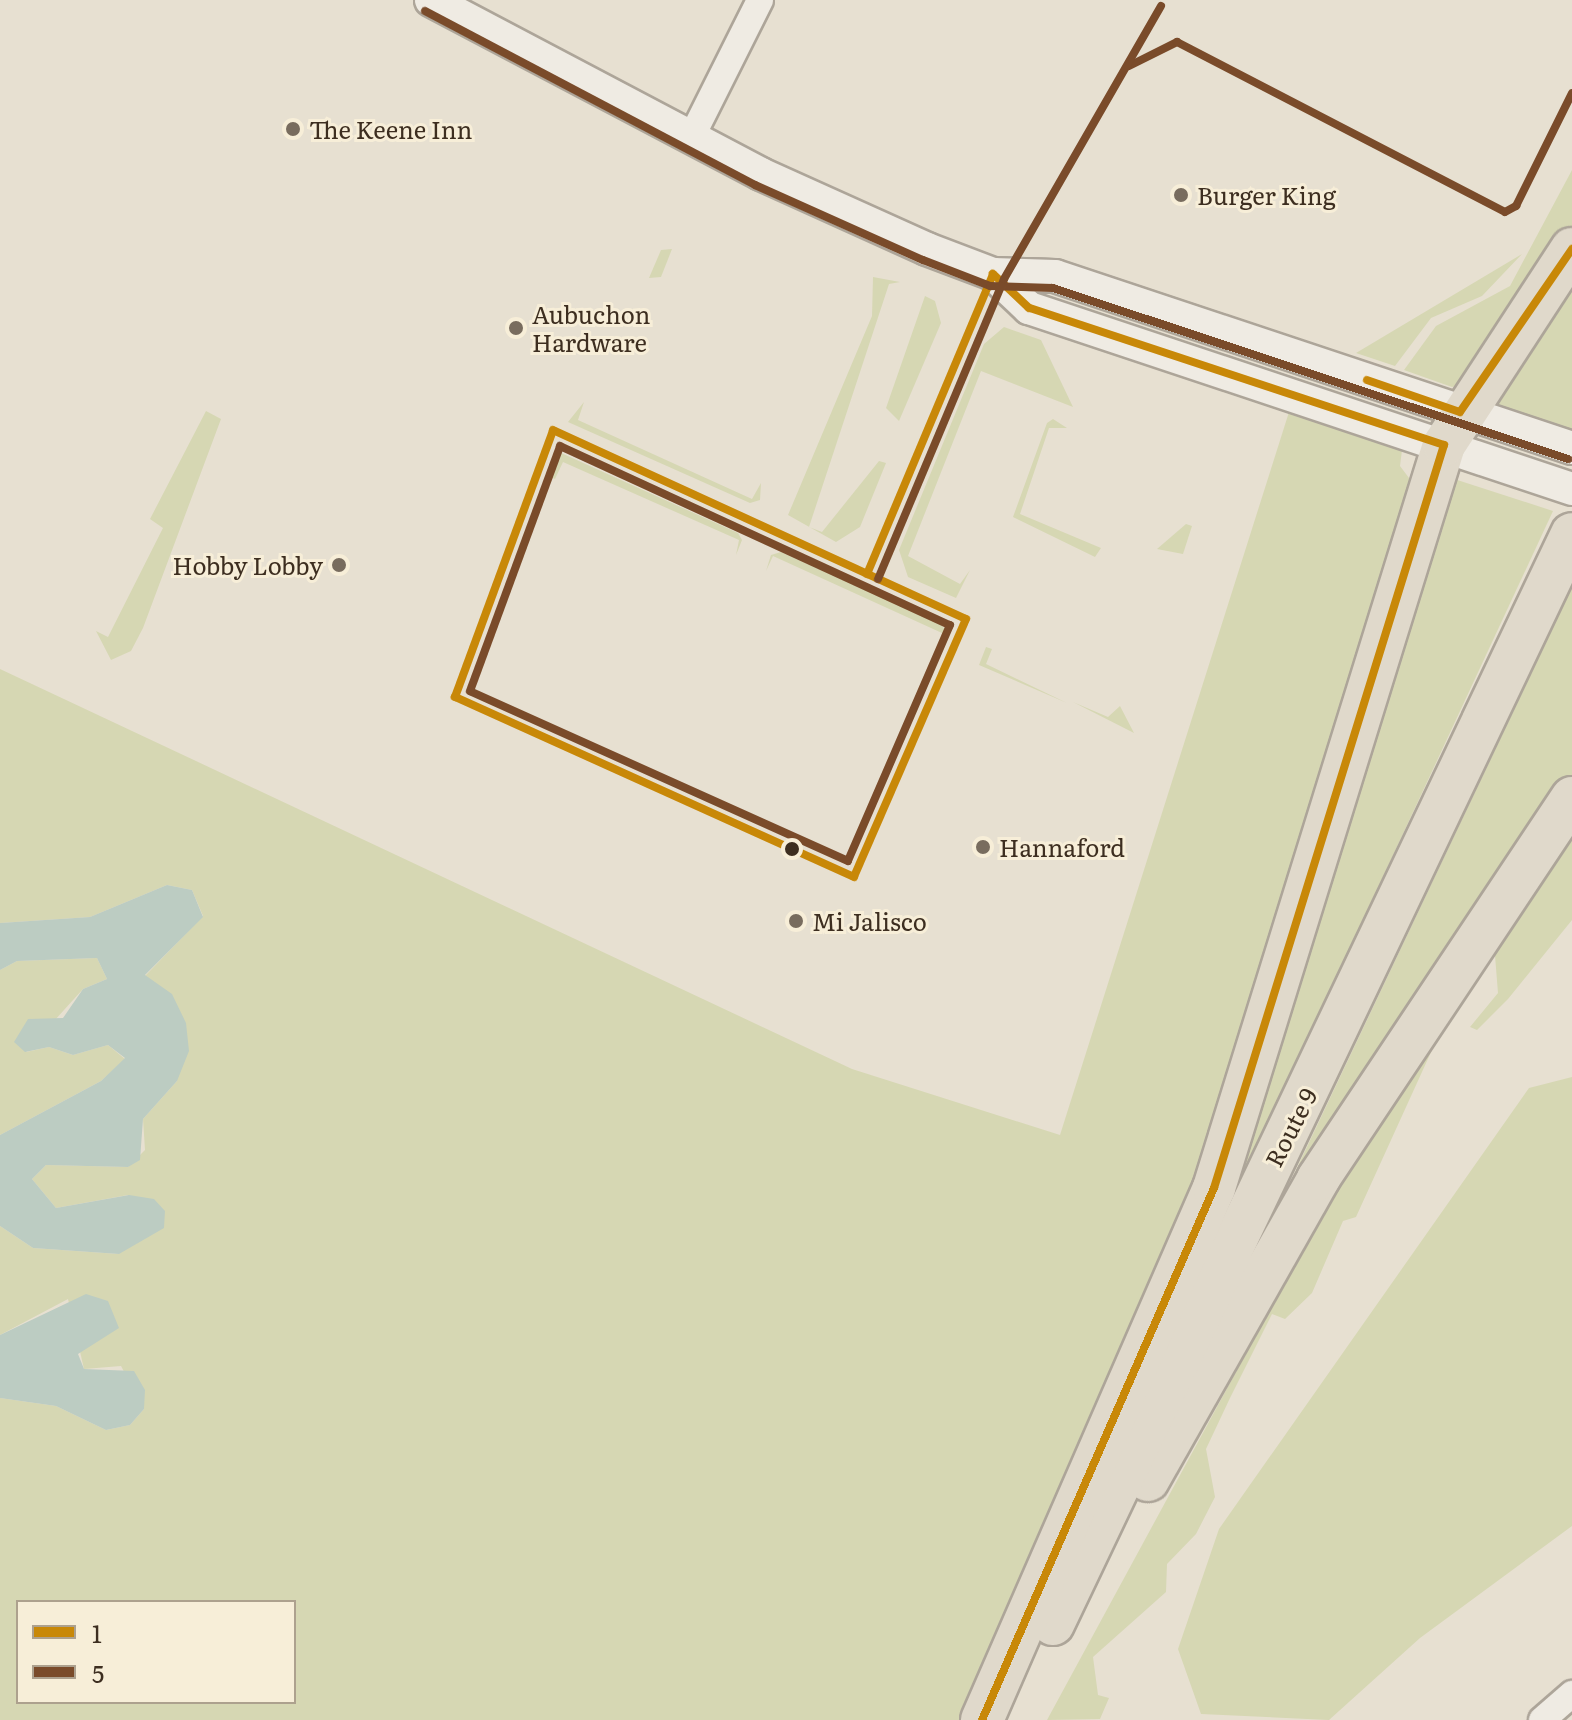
<!DOCTYPE html>
<style>
body{margin:0}
#map{position:relative;width:1572px;height:1720px;overflow:hidden;background:#e7e0d1;font-family:Literata,serif}
div>[style]{position:absolute}
.green>*{inset:0;background:#d6d7b3}
.water>*{inset:0;background:#bcccc2}
.roads{filter:drop-shadow(2px 0 #ada599) drop-shadow(-2px 0 #ada599) drop-shadow(0 2px #ada599) drop-shadow(0 -2px #ada599)}
.minor>*{height:26px;margin:-13px;padding:0 13px;transform-origin:13px;border-radius:13px;background:#efebe3}
.tertiary>*{height:32px;margin:-16px;padding:0 16px;transform-origin:16px;border-radius:16px;background:#efebe3}
.trunk>*{height:42px;margin:-21px;padding:0 21px;transform-origin:21px;border-radius:21px;background:#e0d9cb}
.bus-1>*{height:8px;margin:-4px;padding:0 4px;transform-origin:4px;border-radius:4px;background:#c88808}
.bus-2>*{height:8px;margin:-4px;padding:0 4px;transform-origin:4px;border-radius:4px;background:#7a4b2a}
.dots>*{width:22px;height:22px;translate:-50% -50%;box-sizing:border-box;border:4px solid #f7eed8;border-radius:50%}
span{translate:-50% -50%;white-space:nowrap;text-align:center;line-height:1.15;-webkit-text-stroke:6px #f7eed8;paint-order:stroke}
.poi-label{font-size:24px;color:#3d2e20}
.left{translate:0 -50%;text-align:left}
.right{translate:-100% -50%;text-align:right}
.street-label{font-size:24px;color:#3d2e20}
.legend{position:absolute;left:16px;top:1600px;width:280px;height:104px;box-sizing:border-box;background:#f7eed8;border:2px solid #ada18e;margin:0;padding:10px 14px;list-style:none;font-size:24px;color:#3d2e20}
.legend li{display:flex;align-items:center;gap:16px;height:40px}
.legend b{width:40px;border:2px solid #ada18e}
</style>
<div id="map">
<div class="green">
<i style="clip-path:polygon(1572px 170px,1572px 228px,1465px 384px,1452px 387px,1404px 370px,1436px 326px,1510px 286px)"></i>
<i style="clip-path:polygon(672px 249px,661px 277px,649px 278px,661px 250px)"></i>
<i style="clip-path:polygon(1522px 254px,1482px 296px,1431px 318px,1395px 366px,1356px 353px)"></i>
<i style="clip-path:polygon(873px 277px,900px 282px,889px 284px,809px 527px,822px 532px,879px 461px,886px 463px,860px 527px,836px 542px,788px 515px,872px 316px)"></i>
<i style="clip-path:polygon(1572px 280px,1572px 435px,1490px 405px)"></i>
<i style="clip-path:polygon(925px 296px,935px 301px,941px 323px,899px 421px,886px 408px)"></i>
<i style="clip-path:polygon(1004px 327px,1041px 340px,1073px 407px,981px 371px,908px 556px,960px 584px,970px 570px,956px 598px,908px 577px,899px 550px,984px 344px)"></i>
<i style="clip-path:polygon(584px 402px,578px 420px,752px 499px,761px 483px,760px 500px,750px 503px,568px 422px)"></i>
<i style="clip-path:polygon(206px 411px,221px 419px,143px 628px,131px 651px,111px 660px,96px 631px,108px 637px,163px 528px,150px 519px)"></i>
<i style="clip-path:polygon(evenodd,1289px 412px,1402px 450px,1400px 466px,1412px 482px,1219px 1129px,961px 1720px,0 1720px,0 1398px,56px 1406px,106px 1430px,130px 1425px,144px 1409px,121px 1366px,84px 1369px,68px 1299px,0 1335px,0 1226px,33px 1248px,119px 1254px,128px 1195px,56px 1208px,32px 1179px,46px 1165px,128px 1167px,145px 1150px,143px 1119px,177px 1081px,145px 976px,203px 916px,192px 890px,167px 885px,90px 917px,0 923px,0 669px,852px 1069px,1060px 1135px,1289px 412px,18px 1602px,294px 1602px,294px 1702px,18px 1702px,18px 1602px)"></i>
<i style="clip-path:polygon(1053px 419px,1067px 428px,1049px 428px,1020px 514px,1101px 548px,1095px 557px,1013px 517px,1047px 423px)"></i>
<i style="clip-path:polygon(559px 452px,738px 533px,742px 540px,736px 555px,739px 540px,563px 462px,555px 479px,549px 476px)"></i>
<i style="clip-path:polygon(1448px 477px,1553px 511px,1217px 1234px)"></i>
<i style="clip-path:polygon(1186px 524px,1192px 526px,1183px 554px,1157px 549px)"></i>
<i style="clip-path:polygon(781px 552px,940px 624px,945px 629px,939px 645px,942px 633px,773px 556px,766px 571px,771px 555px)"></i>
<i style="clip-path:polygon(1572px 587px,1572px 775px,1295px 1195px,1287px 1189px)"></i>
<i style="clip-path:polygon(986px 647px,992px 649px,986px 664px,1067px 703px,979px 665px)"></i>
<i style="clip-path:polygon(1073px 702px,1108px 717px,1120px 706px,1134px 733px)"></i>
<i style="clip-path:polygon(1572px 821px,1572px 920px,1508px 999px,1477px 1030px,1470px 1027px,1498px 993px,1494px 943px)"></i>
<i style="clip-path:polygon(97px 958px,107px 979px,83px 989px,26px 1052px,49px 1047px,73px 1055px,108px 1045px,125px 1059px,101px 1081px,0 1135px,0 970px,17px 961px)"></i>
<i style="clip-path:polygon(1457px 995px,1356px 1217px,1343px 1221px,1312px 1293px,1285px 1319px,1272px 1314px,1230px 1398px,1206px 1449px,1215px 1497px,1196px 1534px,1167px 1564px,1166px 1592px,1093px 1657px,1098px 1695px,1109px 1698px,1100px 1719px,1047px 1720px,1350px 1162px)"></i>
<i style="clip-path:polygon(1572px 1077px,1572px 1526px,1420px 1638px,1329px 1720px,1201px 1714px,1178px 1649px,1219px 1529px,1529px 1088px)"></i>
</div>
<div class="water">
<i style="clip-path:polygon(167px 885px,192px 890px,203px 917px,145px 975px,172px 994px,186px 1023px,189px 1051px,177px 1081px,143px 1119px,140px 1160px,128px 1167px,46px 1165px,32px 1179px,56px 1208px,129px 1195px,154px 1199px,165px 1211px,164px 1228px,119px 1254px,33px 1248px,0 1226px,0 1135px,101px 1081px,125px 1058px,108px 1045px,73px 1055px,49px 1047px,25px 1052px,14px 1042px,28px 1019px,63px 1018px,83px 989px,107px 979px,97px 958px,17px 961px,0 970px,0 923px,90px 917px)"></i>
<i style="clip-path:polygon(86px 1294px,108px 1301px,119px 1328px,78px 1354px,84px 1369px,134px 1371px,145px 1390px,144px 1409px,130px 1425px,106px 1430px,56px 1406px,0 1398px,0 1335px)"></i>
</div>
<div class="roads">
<div class="minor">
<i style="left:691px;top:138px;width:154px;rotate:-63.4deg"></i>
<i style="left:1542px;top:1720px;width:40px;rotate:-41deg"></i>
</div>
<div class="tertiary">
<i style="left:431px;top:0;width:373px;rotate:27.8deg"></i>
<i style="left:761px;top:174px;width:182px;rotate:24.3deg"></i>
<i style="left:927px;top:249px;width:71px;rotate:20.7deg"></i>
<i style="left:993px;top:274px;width:62px;rotate:1.8deg"></i>
<i style="left:1055px;top:276px;width:545px;rotate:18.4deg"></i>
<i style="left:993px;top:274px;width:50px;rotate:43.4deg"></i>
<i style="left:1029px;top:308px;width:572px;rotate:18.43deg"></i>
</div>
<div class="trunk">
<i style="left:1148px;top:1480px;width:346px;rotate:-60.5deg"></i>
<i style="left:1318px;top:1179px;width:458px;rotate:-56.3deg"></i>
<i style="left:1053px;top:1624px;width:1207px;rotate:-64.54deg"></i>
<i style="left:982px;top:1720px;width:580px;rotate:-66.44deg"></i>
<i style="left:1214px;top:1188px;width:778px;rotate:-72.8deg"></i>
<i style="left:1444px;top:445px;width:234px;rotate:-56.9deg"></i>
</div>
</div>
<div class="bus-1">
<i style="left:1367px;top:380px;width:98px;rotate:19deg"></i>
<i style="left:1460px;top:412px;width:198px;rotate:-55.5deg"></i>
<i style="left:553px;top:430px;width:454px;rotate:24.6deg"></i>
<i style="left:966px;top:619px;width:281px;rotate:113.5deg"></i>
<i style="left:854px;top:877px;width:438px;rotate:-155.7deg"></i>
<i style="left:455px;top:697px;width:284px;rotate:-69.8deg"></i>
<i style="left:867px;top:574px;width:325px;rotate:-67.2deg"></i>
<i style="left:982px;top:1720px;width:580px;rotate:-66.44deg"></i>
<i style="left:1214px;top:1188px;width:778px;rotate:-72.8deg"></i>
<i style="left:1444px;top:445px;width:437px;rotate:-161.7deg"></i>
<i style="left:1029px;top:308px;width:50px;rotate:-136.6deg"></i>
</div>
<div class="bus-2">
<i style="left:425px;top:11px;width:373px;rotate:27.8deg"></i>
<i style="left:755px;top:185px;width:184px;rotate:24.1deg"></i>
<i style="left:923px;top:260px;width:72px;rotate:21.2deg"></i>
<i style="left:990px;top:286px;width:63px;rotate:1.8deg"></i>
<i style="left:1053px;top:288px;width:543px;rotate:18.37deg"></i>
<i style="left:1129px;top:66px;width:54px;rotate:-26.6deg"></i>
<i style="left:1177px;top:42px;width:369px;rotate:27.4deg"></i>
<i style="left:1505px;top:212px;width:13px;rotate:-29deg"></i>
<i style="left:1516px;top:206px;width:126px;rotate:-63.6deg"></i>
<i style="left:560px;top:446px;width:429px;rotate:24.7deg"></i>
<i style="left:950px;top:625px;width:257px;rotate:113.4deg"></i>
<i style="left:848px;top:861px;width:414px;rotate:-155.8deg"></i>
<i style="left:470px;top:691px;width:261px;rotate:-69.8deg"></i>
<i style="left:878px;top:579px;width:325px;rotate:-67.2deg"></i>
<i style="left:1004px;top:279px;width:315px;rotate:-60.1deg"></i>
</div>
<div class="dots">
<i style="left:293px;top:129px;background:#786c5e"></i>
<i style="left:1181px;top:195px;background:#786c5e"></i>
<i style="left:516px;top:328px;background:#786c5e"></i>
<i style="left:339px;top:565px;background:#786c5e"></i>
<i style="left:983px;top:847px;background:#786c5e"></i>
<i style="left:792px;top:849px;background:#3d2e20"></i>
<i style="left:796px;top:921px;background:#786c5e"></i>
</div>
<div class="poi-label">
<span class="left" style="left:309px;top:129px">The Keene Inn</span>
<span class="left" style="left:1197px;top:195px">Burger King</span>
<span class="left" style="left:532px;top:328px">Aubuchon<br>Hardware</span>
<span class="right" style="left:323px;top:565px">Hobby Lobby</span>
<span class="left" style="left:999px;top:847px">Hannaford</span>
<span class="left" style="left:812px;top:921px">Mi Jalisco</span>
</div>
<div class="street-label">
<span style="left:1290px;top:1127px;rotate:-63deg">Route 9</span>
</div>
<ul class="legend">
<li><b style="height:10px;background:#c88808"></b>1</li>
<li><b style="height:10px;background:#7a4b2a"></b>5</li>
</ul>
</div>
